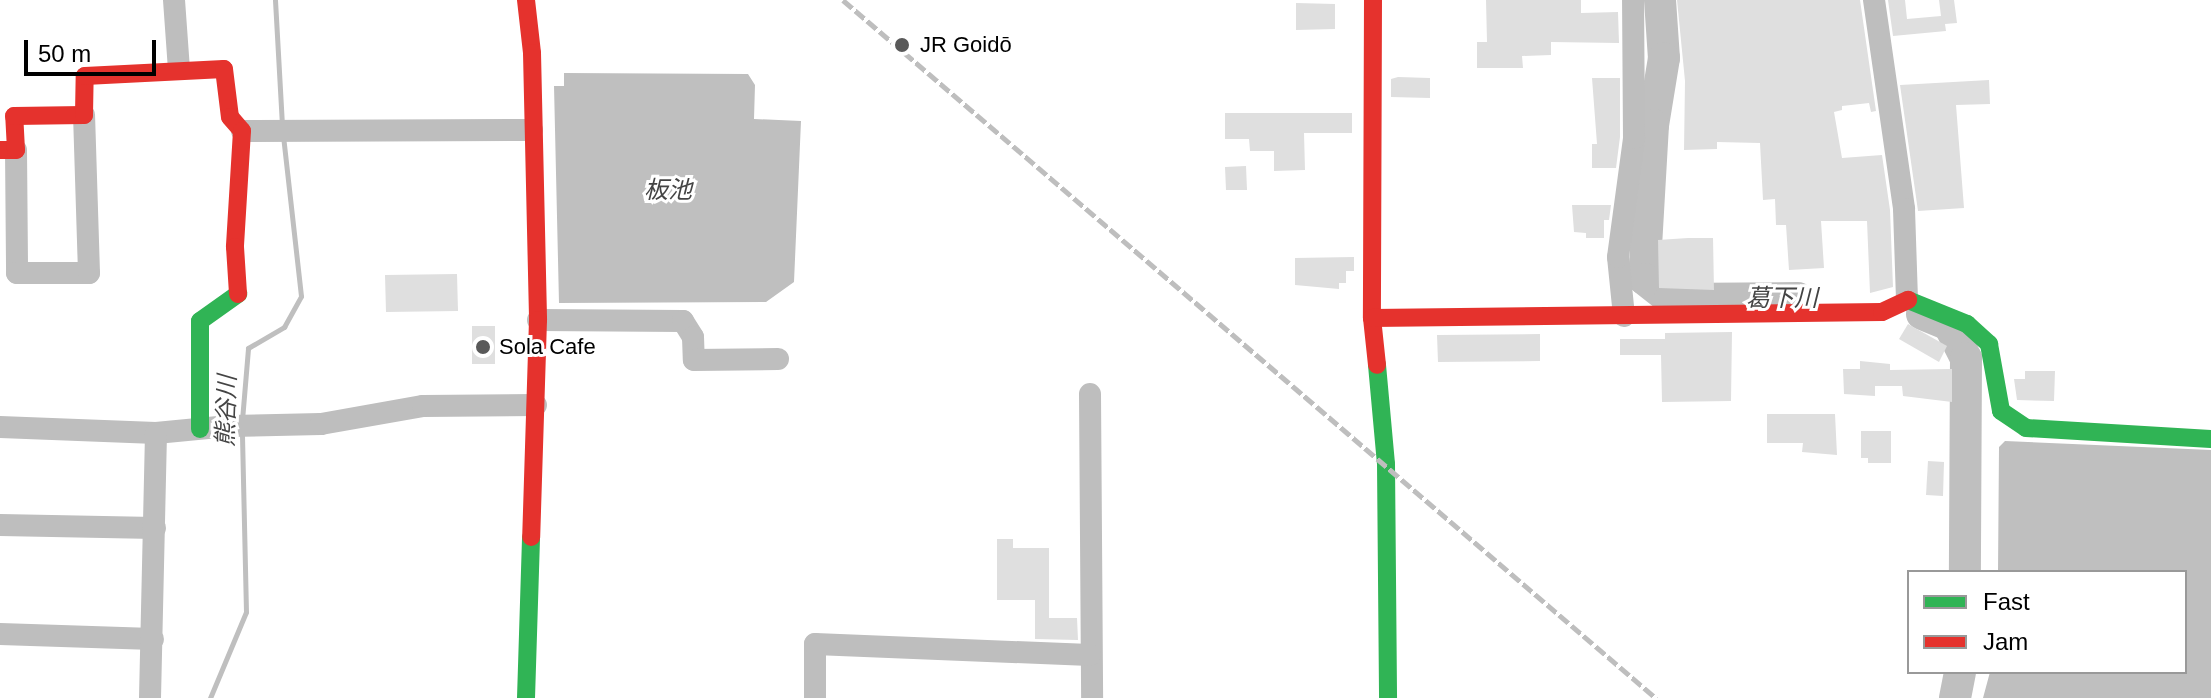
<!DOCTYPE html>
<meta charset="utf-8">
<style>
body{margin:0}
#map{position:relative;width:2211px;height:698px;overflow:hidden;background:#fff;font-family:Arial,"Noto Sans JP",sans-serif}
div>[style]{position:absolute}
.water>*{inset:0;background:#bfbfbf}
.stream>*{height:5px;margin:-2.5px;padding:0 2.5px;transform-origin:2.5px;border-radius:2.5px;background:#bfbfbf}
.river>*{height:32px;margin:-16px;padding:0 16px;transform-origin:16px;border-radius:16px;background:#bfbfbf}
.building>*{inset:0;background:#dfdfdf}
.street>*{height:22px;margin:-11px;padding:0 11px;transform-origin:11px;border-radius:11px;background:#bebebe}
.fast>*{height:18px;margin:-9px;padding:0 9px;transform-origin:9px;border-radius:9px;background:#30b455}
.jam>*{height:18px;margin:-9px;padding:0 9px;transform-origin:9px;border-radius:9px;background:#e5322d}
.rail>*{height:5px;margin-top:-2.5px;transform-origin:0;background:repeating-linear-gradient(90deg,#bebebe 0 12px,transparent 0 16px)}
.dots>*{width:22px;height:22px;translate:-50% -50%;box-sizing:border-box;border:4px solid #fff;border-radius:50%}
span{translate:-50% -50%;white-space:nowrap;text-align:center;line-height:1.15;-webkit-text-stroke:6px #fff;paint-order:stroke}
.poi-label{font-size:22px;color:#000}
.left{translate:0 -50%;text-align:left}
.water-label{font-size:24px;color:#444;font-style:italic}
.legend{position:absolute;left:1907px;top:570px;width:280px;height:104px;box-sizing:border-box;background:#fff;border:2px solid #999;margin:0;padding:10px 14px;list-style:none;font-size:24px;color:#000}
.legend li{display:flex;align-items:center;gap:16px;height:40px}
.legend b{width:40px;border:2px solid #999}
.scale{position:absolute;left:24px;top:40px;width:132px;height:36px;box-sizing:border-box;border:4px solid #000;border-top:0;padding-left:10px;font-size:24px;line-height:28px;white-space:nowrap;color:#000;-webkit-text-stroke:6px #fff;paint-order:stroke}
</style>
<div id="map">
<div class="water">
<i style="clip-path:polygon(564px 73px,748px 74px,755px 85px,754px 119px,801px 121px,794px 282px,766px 302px,559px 303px,554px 86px,564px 86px)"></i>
<i style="clip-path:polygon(2005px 441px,2211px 450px,2211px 698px,1983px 698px,1990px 672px,2185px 672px,2185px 572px,1998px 572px,1999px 447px)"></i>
</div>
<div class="stream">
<i style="left:275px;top:0;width:126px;rotate:86.8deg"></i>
<i style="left:242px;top:420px;width:72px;rotate:-85.2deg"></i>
<i style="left:248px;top:348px;width:42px;rotate:-30.3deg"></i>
<i style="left:284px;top:327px;width:35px;rotate:-61deg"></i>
<i style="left:301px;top:296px;width:161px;rotate:-96.4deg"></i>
<i style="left:210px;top:698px;width:93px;rotate:-67.3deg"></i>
<i style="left:246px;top:612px;width:182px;rotate:-91.3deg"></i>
</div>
<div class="river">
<i style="left:1660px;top:0;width:58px;rotate:86.1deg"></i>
<i style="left:1664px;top:58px;width:68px;rotate:99.3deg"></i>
<i style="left:1653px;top:125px;width:154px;rotate:93.3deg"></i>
<i style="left:1644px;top:279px;width:33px;rotate:38deg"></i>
<i style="left:1670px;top:299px;width:128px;rotate:-0.4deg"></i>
<i style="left:1922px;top:314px;width:29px;rotate:22deg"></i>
<i style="left:1949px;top:325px;width:37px;rotate:63deg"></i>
<i style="left:1966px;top:358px;width:214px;rotate:90.3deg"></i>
<i style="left:1955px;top:698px;width:26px;rotate:-79deg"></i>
</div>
<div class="building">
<i style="clip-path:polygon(1486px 0,1581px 0,1581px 13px,1618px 12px,1619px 43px,1551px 42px,1551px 55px,1522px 56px,1523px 68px,1477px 68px,1477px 42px,1487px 42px)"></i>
<i style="clip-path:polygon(1677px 0,1860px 0,1876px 111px,1871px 112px,1869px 103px,1842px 106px,1842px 110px,1834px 112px,1842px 158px,1882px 155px,1890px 210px,1893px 287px,1870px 293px,1867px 221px,1821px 221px,1824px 268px,1789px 270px,1786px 225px,1776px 225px,1775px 199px,1763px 200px,1760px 143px,1717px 142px,1717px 149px,1684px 150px,1685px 81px)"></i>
<i style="clip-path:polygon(1888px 0,1905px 0,1907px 19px,1941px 16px,1939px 0,1954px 0,1957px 23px,1945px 24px,1946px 31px,1893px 36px)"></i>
<i style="clip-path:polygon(1296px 3px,1335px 4px,1335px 29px,1296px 30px)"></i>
<i style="clip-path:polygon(1398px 77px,1430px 78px,1430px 98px,1391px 97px,1391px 79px)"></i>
<i style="clip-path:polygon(1592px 78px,1620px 78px,1620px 137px,1616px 168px,1592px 168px,1592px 144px,1597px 144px)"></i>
<i style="clip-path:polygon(1989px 80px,1990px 104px,1956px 105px,1964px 208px,1918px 211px,1900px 85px)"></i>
<i style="clip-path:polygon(1225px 113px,1352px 113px,1352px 133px,1304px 133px,1305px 170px,1274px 171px,1274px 151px,1250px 151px,1249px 139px,1225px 139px)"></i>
<i style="clip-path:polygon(1246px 166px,1247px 190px,1226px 190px,1225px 167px)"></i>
<i style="clip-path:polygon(1572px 205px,1611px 205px,1609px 220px,1604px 220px,1604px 238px,1586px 238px,1586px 233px,1574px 232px)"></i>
<i style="clip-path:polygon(1688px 238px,1713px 238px,1714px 290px,1659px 288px,1658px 240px)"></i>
<i style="clip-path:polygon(1354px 257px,1354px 271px,1346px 271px,1346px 283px,1339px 283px,1339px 289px,1295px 285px,1295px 258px)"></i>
<i style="clip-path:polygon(457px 274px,458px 311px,386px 312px,385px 275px)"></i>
<i style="clip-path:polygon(1908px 324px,1947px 346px,1939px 362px,1899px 339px)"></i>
<i style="clip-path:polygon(472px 326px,495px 326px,495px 364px,472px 364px)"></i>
<i style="clip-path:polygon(1732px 332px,1731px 401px,1662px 402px,1661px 355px,1620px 355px,1620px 339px,1665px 339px,1665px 333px)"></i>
<i style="clip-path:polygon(1540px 334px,1540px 361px,1438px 362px,1437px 335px)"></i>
<i style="clip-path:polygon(1860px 361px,1890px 364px,1890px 370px,1952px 369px,1952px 402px,1903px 396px,1902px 386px,1875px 386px,1875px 396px,1844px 394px,1843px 369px,1860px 369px)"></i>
<i style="clip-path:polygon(2025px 371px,2055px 371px,2054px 401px,2017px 400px,2014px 379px,2025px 379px)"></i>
<i style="clip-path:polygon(1767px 414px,1835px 414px,1837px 455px,1802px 452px,1803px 443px,1767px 443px)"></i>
<i style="clip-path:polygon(1861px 431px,1891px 431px,1891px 463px,1868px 463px,1868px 458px,1861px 458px)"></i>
<i style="clip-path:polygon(1928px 461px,1944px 462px,1943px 496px,1926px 495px)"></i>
<i style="clip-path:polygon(997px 539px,1013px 539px,1013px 548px,1049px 548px,1049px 618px,1077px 618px,1078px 640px,1035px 639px,1035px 600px,997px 600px)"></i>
</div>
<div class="street">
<i style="left:174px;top:0;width:69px;rotate:85.9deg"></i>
<i style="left:1874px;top:0;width:211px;rotate:81.8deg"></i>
<i style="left:1904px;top:209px;width:91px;rotate:88.1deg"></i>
<i style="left:242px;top:131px;width:290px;rotate:-0.2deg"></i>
<i style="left:16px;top:150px;width:123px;rotate:89.5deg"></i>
<i style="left:17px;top:273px;width:72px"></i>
<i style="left:89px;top:273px;width:158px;rotate:-91.8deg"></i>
<i style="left:1624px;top:316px;width:59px;rotate:-95.8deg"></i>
<i style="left:1618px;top:257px;width:120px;rotate:-82.3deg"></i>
<i style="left:1634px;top:138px;width:138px;rotate:-90.4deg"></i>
<i style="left:538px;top:320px;width:145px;rotate:0.4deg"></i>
<i style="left:683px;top:321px;width:19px;rotate:58deg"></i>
<i style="left:693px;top:337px;width:23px;rotate:88deg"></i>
<i style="left:694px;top:360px;width:84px;rotate:-0.7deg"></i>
<i style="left:1090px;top:394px;width:304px;rotate:89.6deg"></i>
<i style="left:0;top:427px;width:156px;rotate:2.2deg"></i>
<i style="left:156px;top:433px;width:73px;rotate:-5.5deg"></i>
<i style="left:229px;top:426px;width:92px;rotate:-1.2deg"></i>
<i style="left:321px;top:424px;width:104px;rotate:-10deg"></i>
<i style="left:423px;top:406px;width:113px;rotate:-0.5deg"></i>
<i style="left:0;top:525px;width:155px;rotate:1.1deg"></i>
<i style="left:0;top:634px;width:153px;rotate:1.9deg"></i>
<i style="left:150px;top:698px;width:265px;rotate:-88.7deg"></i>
<i style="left:815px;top:698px;width:54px;rotate:-90deg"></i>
<i style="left:815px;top:644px;width:275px;rotate:2.3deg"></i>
</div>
<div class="fast">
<i style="left:1908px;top:300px;width:64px;rotate:22.1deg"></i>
<i style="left:1967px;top:324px;width:30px;rotate:42deg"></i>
<i style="left:1989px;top:344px;width:68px;rotate:79.8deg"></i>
<i style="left:2001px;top:411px;width:30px;rotate:34deg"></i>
<i style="left:2026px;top:428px;width:185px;rotate:3.4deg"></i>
<i style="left:1377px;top:365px;width:99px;rotate:84.8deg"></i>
<i style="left:1386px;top:464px;width:234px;rotate:89.5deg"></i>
<i style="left:200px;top:429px;width:108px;rotate:-90deg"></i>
<i style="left:200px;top:321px;width:47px;rotate:-35.4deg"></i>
<i style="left:526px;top:698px;width:161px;rotate:-88.2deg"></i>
</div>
<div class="jam">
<i style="left:526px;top:0;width:53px;rotate:83.5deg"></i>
<i style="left:532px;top:53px;width:267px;rotate:88.7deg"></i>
<i style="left:538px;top:320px;width:217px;rotate:91.8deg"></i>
<i style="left:1373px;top:0;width:318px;rotate:90.2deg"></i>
<i style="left:1372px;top:318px;width:47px;rotate:83.9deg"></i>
<i style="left:0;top:150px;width:16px"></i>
<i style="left:16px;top:150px;width:34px;rotate:-93deg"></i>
<i style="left:14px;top:116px;width:70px;rotate:-0.8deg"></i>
<i style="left:84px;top:115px;width:39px;rotate:-89deg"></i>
<i style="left:85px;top:76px;width:139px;rotate:-2.9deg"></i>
<i style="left:224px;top:69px;width:48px;rotate:82.9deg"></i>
<i style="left:230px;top:117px;width:18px;rotate:49deg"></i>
<i style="left:242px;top:131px;width:116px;rotate:93.5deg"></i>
<i style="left:235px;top:247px;width:47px;rotate:86.3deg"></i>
<i style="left:1372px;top:318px;width:510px;rotate:-0.67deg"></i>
<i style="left:1882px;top:312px;width:29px;rotate:-25deg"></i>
</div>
<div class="rail">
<i style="left:843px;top:0;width:1072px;rotate:40.65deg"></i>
</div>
<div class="dots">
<i style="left:902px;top:45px;background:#595959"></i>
<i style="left:483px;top:347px;background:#595959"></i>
</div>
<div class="poi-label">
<span class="left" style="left:920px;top:45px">JR Goidō</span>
<span class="left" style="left:499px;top:347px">Sola Cafe</span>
</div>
<div class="water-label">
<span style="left:668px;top:190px">板池</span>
<span style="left:1782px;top:298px">葛下川</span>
<span style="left:226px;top:411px;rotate:-88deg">熊谷川</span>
</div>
<ul class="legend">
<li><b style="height:10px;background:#30b455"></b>Fast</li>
<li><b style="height:10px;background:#e5322d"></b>Jam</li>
</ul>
<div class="scale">50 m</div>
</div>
